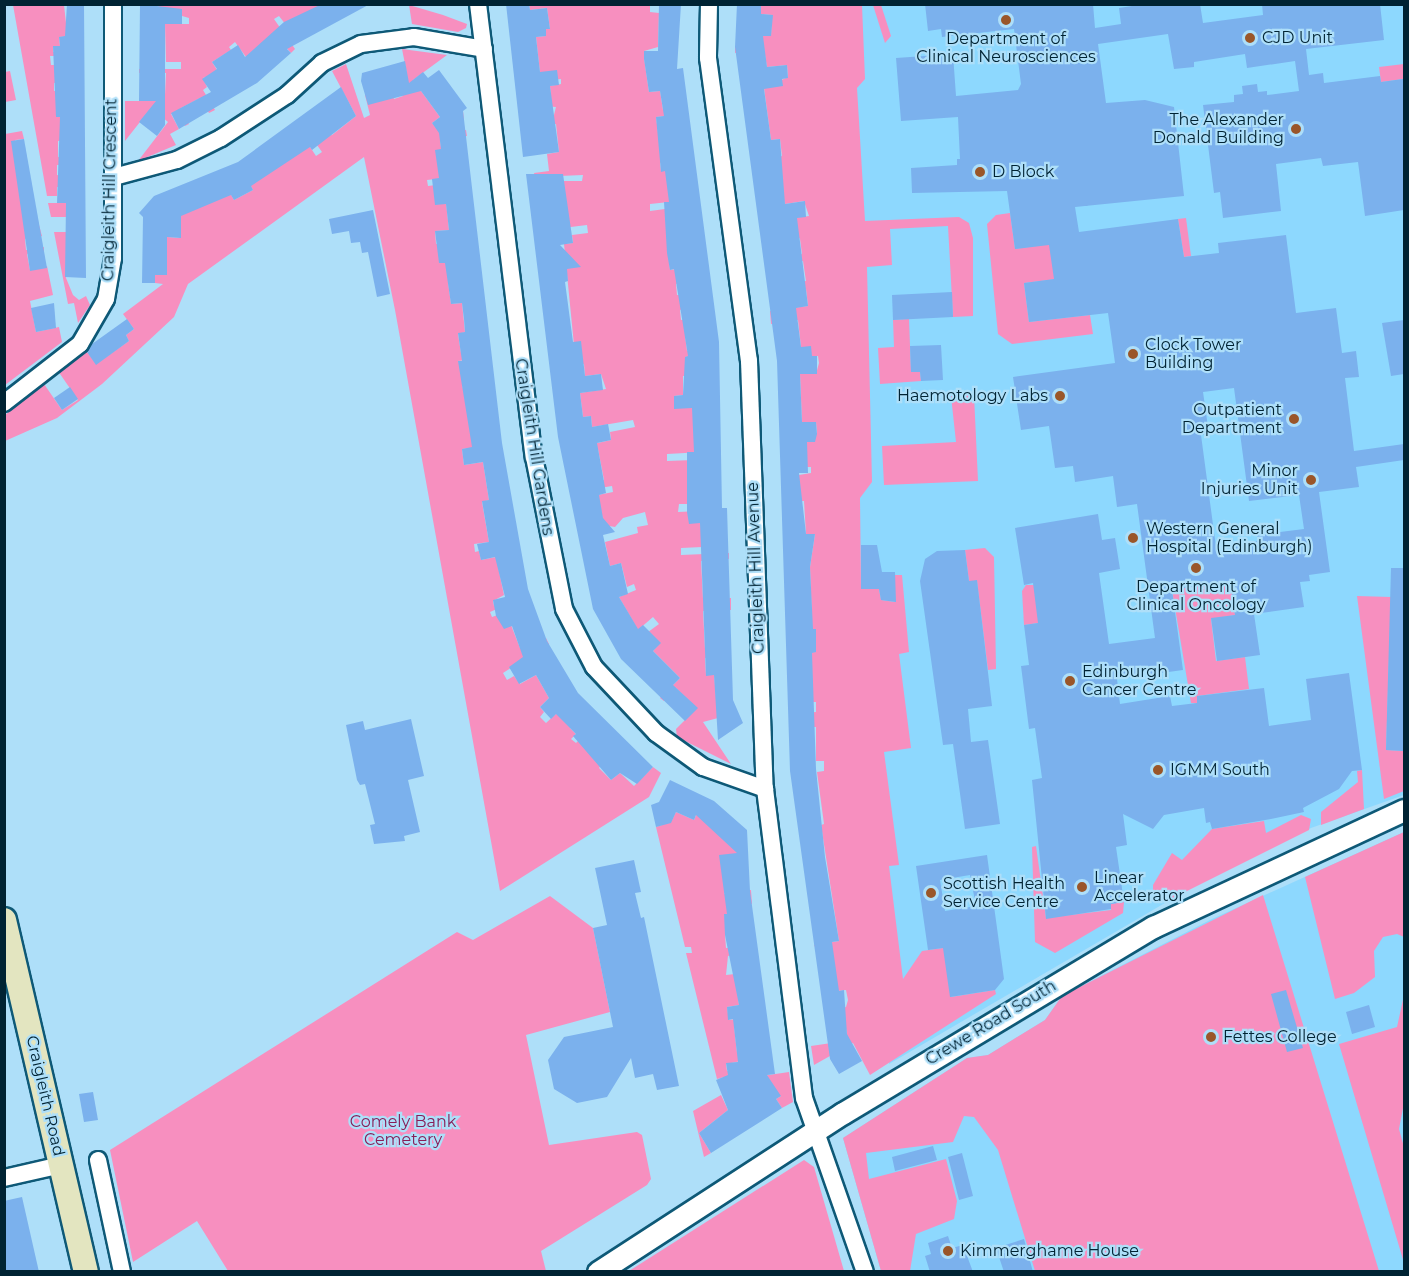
<!DOCTYPE html>
<style>
body{margin:0}
#map{position:relative;width:1409px;height:1276px;overflow:hidden;background:#aedff9;font-family:Montserrat,sans-serif}
div>[style]{position:absolute}
.built>*{inset:0;background:#8dd8fe}
.green>*{inset:0;background:#f78fbf}
.building>*{inset:0;background:#7bb1ed}
.roads{filter:drop-shadow(2px 0 #0e5977) drop-shadow(-2px 0 #0e5977) drop-shadow(0 2px #0e5977) drop-shadow(0 -2px #0e5977)}
.minor>*{height:16px;margin:-8px;padding:0 8px;transform-origin:8px;border-radius:8px;background:#fff}
.tertiary>*{height:21px;margin:-10.5px;padding:0 10.5px;transform-origin:10.5px;border-radius:10.5px;background:#fff}
.secondary>*{height:24px;margin:-12px;padding:0 12px;transform-origin:12px;border-radius:12px;background:#e3e5c0}
.dots>*{width:16px;height:16px;translate:-50% -50%;box-sizing:border-box;border:3px solid #aedff9;border-radius:50%}
span{translate:-50% -50%;white-space:nowrap;text-align:center;line-height:1.15;-webkit-text-stroke:4.5px #aedff9;paint-order:stroke}
.poi-label{font-size:16px;color:#002333}
.left{translate:0 -50%;text-align:left}
.right{translate:-100% -50%;text-align:right}
.street-label{font-size:16px;color:#002333}
.park-label{font-size:16px;color:#871e58}
.frame{position:absolute;inset:0;border:6px solid #002333;pointer-events:none}
</style>
<div id="map">
<div class="built">
<i style="clip-path:polygon(850px 5px,1404px 5px,1404px 795px,1311px 828px,1206px 879px,889px 1064px,861px 594px)"></i>
<i style="clip-path:polygon(1404px 832px,1404px 1271px,881px 1271px,843px 1138px,967px 1058px,988px 1055px,1045px 1020px,1062px 996px,1212px 919px)"></i>
</div>
<div class="green">
<i style="clip-path:polygon(13px 5px,64px 5px,66px 23px,83px 24px,74px 36px,59px 37px,60px 46px,53px 46px,53px 52px,60px 52px,60px 56px,50px 56px,51px 65px,60px 65px,60px 83px,54px 83px,54px 91px,60px 91px,56px 116px,60px 117px,66px 140px,58px 141px,58px 157px,83px 157px,84px 165px,57px 165px,57px 175px,66px 176px,66px 187px,57px 187px,57px 196px,47px 196px)"></i>
<i style="clip-path:polygon(159px 5px,322px 5px,286px 25px,279px 16px,274px 19px,295px 49px,291px 53px,273px 33px,246px 57px,235px 42px,229px 47px,231px 50px,212px 62px,219px 73px,203px 78px,207px 87px,203px 90px,215px 110px,209px 113px,200px 98px,181px 108px,189px 124px,185px 126px,177px 112px,171px 114px,179px 129px,170px 134px,176px 145px,138px 161px,168px 122px,151px 108px,125px 141px,125px 101px,156px 101px,165px 95px,166px 73px,139px 73px,139px 69px,181px 69px,181px 62px,166px 62px,165px 24px,189px 24px,189px 18px,158px 9px)"></i>
<i style="clip-path:polygon(409px 5px,443px 15px,467px 24px,466px 28px,458px 32px,412px 24px)"></i>
<i style="clip-path:polygon(529px 5px,659px 5px,650px 6px,650px 12px,659px 13px,658px 47px,644px 51px,644px 58px,649px 92px,660px 91px,663px 110px,674px 108px,675px 115px,656px 117px,661px 156px,666px 162px,660px 163px,661px 171px,673px 170px,669px 202px,650px 204px,650px 211px,665px 209px,670px 270px,682px 268px,684px 282px,676px 284px,677px 295px,686px 295px,687px 308px,680px 310px,681px 320px,689px 319px,685px 335px,687px 351px,692px 351px,692px 356px,685px 357px,691px 376px,683px 376px,683px 395px,674px 396px,674px 408px,692px 408px,721px 451px,667px 454px,667px 461px,694px 460px,687px 504px,679px 504px,678px 512px,700px 511px,702px 547px,681px 548px,681px 555px,729px 553px,729px 559px,701px 561px,703px 599px,731px 598px,731px 610px,703px 611px,705px 649px,711px 658px,705px 658px,706px 675px,714px 675px,718px 718px,703px 722px,731px 764px,677px 737px,676px 729px,697px 708px,676px 688px,664px 701px,660px 698px,680px 678px,653px 651px,660px 643px,640px 638px,659px 624px,653px 617px,638px 630px,619px 597px,636px 590px,634px 584px,627px 587px,621px 563px,610px 566px,605px 542px,638px 533px,637px 527px,648px 525px,645px 512px,623px 518px,615px 527px,604px 525px,598px 495px,613px 492px,612px 486px,581px 491px,579px 484px,604px 480px,598px 449px,589px 445px,611px 440px,610px 432px,635px 427px,633px 420px,592px 427px,591px 416px,583px 417px,580px 393px,606px 389px,601px 374px,585px 376px,584px 364px,576px 365px,564px 244px,573px 243px,572px 235px,588px 233px,587px 225px,538px 231px,563px 181px,582px 181px,583px 175px,535px 177px,534px 173px,549px 171px,547px 154px,559px 152px,556px 124px,547px 125px,546px 116px,554px 115px,556px 107px,544px 106px,551px 96px,550px 86px,561px 84px,561px 79px,541px 81px,536px 37px,546px 36px,546px 29px,550px 29px,547px 8px,530px 10px)"></i>
<i style="clip-path:polygon(761px 5px,862px 5px,865px 79px,857px 88px,865px 221px,959px 217px,969px 223px,973px 238px,973px 316px,953px 317px,948px 226px,890px 229px,892px 265px,867px 267px,872px 482px,860px 498px,861px 588px,879px 589px,881px 600px,895px 602px,895px 575px,902px 575px,909px 652px,899px 654px,911px 748px,884px 752px,899px 865px,889px 866px,903px 979px,922px 951px,971px 944px,951px 997px,995px 990px,996px 994px,870px 1075px,853px 1043px,814px 1065px,811px 1046px,845px 1041px,847px 1033px,841px 1008px,846px 1007px,848px 1000px,846px 990px,838px 991px,814px 945px,839px 941px,821px 825px,824px 824px,817px 772px,824px 771px,824px 761px,816px 761px,816px 727px,803px 727px,802px 713px,816px 712px,816px 702px,806px 702px,804px 653px,816px 652px,816px 629px,804px 629px,812px 620px,810px 567px,815px 534px,806px 534px,804px 501px,782px 501px,799px 475px,811px 473px,811px 467px,803px 467px,798px 434px,817px 433px,816px 422px,802px 422px,800px 374px,816px 374px,819px 363px,818px 356px,812px 356px,801px 347px,798px 320px,771px 324px,770px 311px,808px 306px,806px 289px,796px 290px,795px 282px,806px 281px,803px 261px,794px 262px,793px 255px,802px 254px,800px 239px,785px 219px,809px 216px,804px 201px,785px 204px,773px 158px,782px 156px,780px 139px,771px 140px,764px 88px,788px 77px,787px 65px,767px 67px,764px 49px,735px 53px,735px 47px,760px 36px,771px 36px,772px 15px,761px 14px)"></i>
<i style="clip-path:polygon(873px 5px,881px 5px,891px 36px,885px 43px)"></i>
<i style="clip-path:polygon(402px 49px,447px 55px,413px 80px,440px 117px,432px 123px,437px 129px,463px 111px,464px 121px,452px 122px,453px 132px,466px 130px,467px 136px,440px 140px,445px 178px,427px 180px,428px 186px,444px 184px,449px 230px,435px 231px,436px 244px,452px 242px,448px 282px,451px 304px,462px 303px,465px 332px,458px 334px,461px 353px,466px 360px,458px 361px,469px 384px,462px 385px,478px 447px,462px 449px,464px 465px,483px 462px,489px 500px,482px 502px,489px 542px,474px 544px,475px 552px,479px 551px,481px 560px,496px 557px,504px 595px,493px 601px,494px 606px,506px 605px,490px 612px,492px 617px,506px 612px,520px 648px,546px 638px,549px 644px,503px 673px,507px 680px,514px 676px,520px 684px,536px 675px,549px 698px,540px 707px,544px 712px,540px 717px,546px 723px,558px 712px,573px 725px,570px 728px,576px 734px,571px 739px,576px 743px,580px 739px,603px 763px,599px 768px,611px 780px,620px 773px,634px 786px,653px 767px,661px 773px,649px 797px,500px 891px,395px 310px,364px 157px,188px 284px,174px 317px,102px 384px,57px 418px,5px 441px,5px 415px,44px 384px,62px 410px,78px 400px,58px 371px,85px 349px,96px 364px,129px 341px,126px 335px,134px 329px,123px 314px,163px 284px,155px 283px,155px 275px,167px 237px,180px 238px,154px 223px,226px 186px,234px 200px,253px 190px,245px 176px,295px 124px,316px 156px,322px 152px,312px 138px,332px 135px,356px 116px,332px 71px,346px 64px,364px 118px,370px 115px,365px 95px,391px 88px,394px 99px,403px 96px,398px 76px,407px 74px)"></i>
<i style="clip-path:polygon(1404px 64px,1404px 88px,1403px 79px,1381px 82px,1379px 67px)"></i>
<i style="clip-path:polygon(10px 71px,16px 100px,5px 102px,5px 72px)"></i>
<i style="clip-path:polygon(22px 131px,24px 139px,15px 140px,42px 236px,25px 239px,26px 250px,44px 247px,44px 251px,27px 254px,30px 270px,47px 266px,53px 295px,30px 301px,36px 332px,59px 327px,62px 342px,5px 385px,5px 134px)"></i>
<i style="clip-path:polygon(48px 203px,66px 203px,66px 217px,51px 217px)"></i>
<i style="clip-path:polygon(1032px 211px,1097px 274px,1024px 283px,1029px 322px,1090px 315px,1093px 334px,1012px 344px,998px 334px,987px 224px,996px 215px,1010px 213px,1015px 249px,1036px 246px)"></i>
<i style="clip-path:polygon(1186px 218px,1191px 256px,1184px 257px,1178px 219px)"></i>
<i style="clip-path:polygon(54px 232px,66px 232px,66px 278px,73px 295px,79px 300px,86px 296px,90px 305px,78px 323px,74px 303px,68px 304px)"></i>
<i style="clip-path:polygon(909px 319px,911px 372px,920px 372px,921px 381px,880px 384px,878px 348px,894px 347px,893px 320px)"></i>
<i style="clip-path:polygon(974px 395px,978px 481px,884px 485px,882px 446px,956px 442px,951px 396px)"></i>
<i style="clip-path:polygon(985px 548px,994px 557px,996px 669px,988px 670px,977px 581px,969px 581px,965px 550px)"></i>
<i style="clip-path:polygon(1230px 581px,1235px 615px,1211px 619px,1216px 661px,1245px 657px,1249px 689px,1197px 696px,1197px 703px,1191px 703px,1172px 590px)"></i>
<i style="clip-path:polygon(1026px 585px,1061px 585px,1038px 623px,1024px 625px,1022px 591px)"></i>
<i style="clip-path:polygon(1357px 596px,1391px 597px,1386px 750px,1404px 751px,1404px 791px,1384px 799px)"></i>
<i style="clip-path:polygon(1362px 770px,1364px 809px,1321px 825px,1321px 812px,1358px 782px,1357px 771px)"></i>
<i style="clip-path:polygon(657px 803px,672px 820px,676px 812px,694px 820px,698px 811px,731px 847px,745px 845px,724px 894px,751px 890px,752px 904px,729px 907px,730px 914px,724px 915px,732px 934px,725px 935px,726px 948px,734px 947px,735px 954px,728px 956px,726px 975px,735px 974px,739px 1005px,727px 1007px,729px 1020px,756px 1016px,734px 1026px,737px 1053px,746px 1060px,726px 1064px,727px 1071px,762px 1076px,789px 1072px,793px 1102px,782px 1108px,776px 1099px,781px 1096px,732px 1097px,724px 1077px,717px 1079px,686px 953px,692px 953px,691px 947px,685px 947px,656px 827px,662px 825px)"></i>
<i style="clip-path:polygon(1301px 815px,1311px 819px,1309px 830px,1169px 900px,1160px 900px,1153px 894px,1153px 885px,1172px 853px,1182px 860px,1212px 829px,1264px 821px,1266px 833px)"></i>
<i style="clip-path:polygon(1404px 832px,1404px 937px,1397px 934px,1383px 937px,1374px 951px,1375px 977px,1354px 993px,1335px 999px,1305px 877px)"></i>
<i style="clip-path:polygon(1036px 846px,1046px 918px,1111px 910px,1111px 904px,1124px 902px,1123px 913px,1055px 953px,1035px 942px,1032px 847px)"></i>
<i style="clip-path:polygon(1263px 895px,1379px 1271px,1035px 1271px,998px 1150px,974px 1117px,964px 1116px,953px 1142px,866px 1153px,869px 1179px,946px 1159px,957px 1201px,954px 1219px,916px 1234px,910px 1271px,881px 1271px,843px 1138px,967px 1058px,988px 1055px,1045px 1020px,1062px 996px)"></i>
<i style="clip-path:polygon(550px 896px,593px 928px,610px 1012px,526px 1035px,549px 1145px,637px 1132px,642px 1135px,651px 1179px,647px 1185px,541px 1251px,546px 1271px,228px 1271px,197px 1221px,133px 1262px,110px 1150px,457px 932px,473px 940px)"></i>
<i style="clip-path:polygon(1404px 995px,1404px 1103px,1399px 1129px,1404px 1147px,1404px 1263px,1339px 1044px,1397px 1027px)"></i>
<i style="clip-path:polygon(721px 1095px,728px 1110px,699px 1133px,711px 1153px,704px 1157px,693px 1111px)"></i>
<i style="clip-path:polygon(804px 1160px,814px 1167px,844px 1271px,629px 1271px)"></i>
</div>
<div class="building">
<i style="clip-path:polygon(67px 4px,84px 4px,86px 278px,65px 277px,66px 203px,57px 203px,60px 117px,56px 117px,53px 46px,60px 46px,59px 37px,65px 36px)"></i>
<i style="clip-path:polygon(140px 4px,182px 9px,182px 24px,165px 24px,165px 125px,157px 136px,139px 122px,156px 101px,139px 101px)"></i>
<i style="clip-path:polygon(322px 4px,370px 4px,287px 49px,291px 53px,257px 83px,179px 129px,171px 113px,211px 92px,202px 79px,217px 69px,212px 62px,238px 45px,245px 57px,284px 22px)"></i>
<i style="clip-path:polygon(506px 4px,529px 4px,530px 10px,547px 8px,550px 29px,546px 29px,546px 36px,536px 37px,540px 72px,557px 70px,559px 85px,550px 86px,559px 152px,523px 157px)"></i>
<i style="clip-path:polygon(659px 4px,681px 4px,677px 69px,683px 68px,719px 342px,722px 508px,727px 508px,733px 700px,743px 723px,718px 740px,714px 675px,706px 676px,700px 523px,689px 524px,687px 512px,687px 452px,694px 452px,692px 408px,674px 409px,674px 396px,683px 395px,685px 357px,688px 356px,674px 269px,670px 270px,667px 253px,664px 202px,669px 202px,665px 171px,661px 172px,656px 117px,664px 116px,660px 91px,649px 92px,644px 59px,644px 51px,658px 51px)"></i>
<i style="clip-path:polygon(737px 4px,761px 4px,761px 14px,773px 15px,771px 36px,763px 36px,767px 67px,787px 65px,788px 78px,782px 79px,783px 86px,764px 89px,771px 140px,780px 139px,785px 204px,805px 201px,806px 217px,797px 218px,808px 306px,796px 308px,801px 347px,811px 346px,812px 356px,817px 356px,817px 374px,800px 374px,802px 422px,816px 422px,817px 434px,815px 442px,807px 442px,808px 473px,799px 473px,806px 534px,815px 534px,810px 567px,813px 629px,816px 629px,816px 652px,812px 653px,816px 769px,825px 857px,839px 941px,832px 942px,839px 991px,844px 990px,847px 1034px,862px 1061px,839px 1074px,830px 1059px,790px 771px,777px 361px,735px 47px)"></i>
<i style="clip-path:polygon(evenodd,925px 4px,1093px 4px,1095px 28px,1121px 24px,1119px 8px,1145px 4px,1200px 4px,1203px 23px,1263px 15px,1262px 4px,1380px 4px,1384px 40px,1306px 49px,1309px 75px,1323px 73px,1324px 83px,1380px 76px,1381px 82px,1403px 79px,1404px 210px,1365px 216px,1358px 162px,1323px 166px,1321px 158px,1276px 164px,1281px 211px,1223px 218px,1220px 192px,1214px 193px,1203px 105px,1234px 102px,1234px 95px,1243px 94px,1242px 86px,1257px 84px,1258px 92px,1267px 91px,1267px 95px,1299px 91px,1295px 61px,1247px 68px,1245px 54px,1194px 62px,1194px 67px,1174px 69px,1168px 34px,1098px 44px,1106px 103px,1145px 100px,1174px 107px,1184px 196px,1075px 207px,1079px 232px,1178px 219px,1184px 257px,1219px 253px,1218px 243px,1286px 235px,1296px 313px,1336px 308px,1342px 353px,1356px 351px,1359px 377px,1345px 378px,1354px 451px,1404px 444px,1404px 460px,1356px 467px,1359px 487px,1319px 492px,1330px 572px,1309px 575px,1310px 581px,1300px 582px,1304px 607px,1254px 614px,1260px 655px,1217px 661px,1211px 618px,1235px 615px,1230px 581px,1172px 590px,1183px 670px,1117px 679px,1120px 704px,1170px 696px,1172px 706px,1197px 703px,1197px 696px,1264px 688px,1269px 726px,1311px 720px,1306px 679px,1349px 673px,1362px 770px,1352px 771px,1339px 789px,1303px 808px,1304px 812px,1271px 819px,1212px 829px,1210px 822px,1206px 823px,1204px 808px,1164px 815px,1153px 829px,1123px 814px,1127px 845px,1116px 847px,1124px 902px,1111px 904px,1111px 909px,1046px 919px,1032px 780px,1042px 778px,1035px 728px,1029px 729px,1021px 666px,1029px 665px,1024px 625px,1038px 623px,1033px 583px,1024px 585px,1015px 528px,1098px 514px,1102px 540px,1115px 538px,1120px 569px,1099px 573px,1109px 644px,1155px 638px,1137px 504px,1117px 507px,1113px 476px,1075px 482px,1073px 466px,1055px 468px,1049px 426px,1021px 430px,1013px 377px,1115px 363px,1108px 313px,1029px 322px,1024px 283px,1054px 279px,1049px 245px,1015px 249px,1007px 191px,912px 193px,911px 168px,957px 165px,957px 159px,960px 159px,958px 117px,901px 121px,896px 58px,953px 54px,956px 96px,1018px 90px,1021px 84px,1014px 29px,942px 37px,941px 29px,928px 31px,925px 4px,1234px 388px,1249px 501px,1299px 495px,1304px 529px,1257px 535px,1258px 541px,1216px 547px,1201px 435px,1209px 434px,1203px 392px,1234px 388px)"></i>
<i style="clip-path:polygon(405px 61px,409px 83px,423px 72px,428px 78px,439px 70px,467px 108px,463px 111px,502px 443px,528px 589px,547px 641px,578px 693px,653px 767px,637px 784px,620px 773px,611px 780px,573px 736px,576px 734px,556px 714px,551px 719px,540px 707px,549px 698px,536px 675px,519px 684px,509px 667px,523px 657px,512px 626px,504px 629px,496px 616px,493px 600px,505px 597px,495px 557px,481px 560px,477px 544px,489px 542px,482px 501px,489px 500px,483px 462px,464px 465px,462px 449px,472px 447px,458px 361px,462px 361px,458px 333px,465px 332px,464px 319px,462px 303px,451px 304px,445px 263px,439px 263px,435px 231px,449px 230px,446px 204px,435px 205px,432px 179px,439px 178px,435px 150px,441px 149px,439px 133px,432px 123px,440px 117px,421px 91px,368px 105px,361px 81px,362px 73px)"></i>
<i style="clip-path:polygon(341px 87px,356px 116px,312px 150px,310px 147px,251px 186px,253px 190px,234px 200px,231px 195px,181px 216px,181px 238px,167px 237px,167px 275px,155px 275px,155px 283px,142px 283px,143px 217px,139px 213px,154px 196px,238px 162px)"></i>
<i style="clip-path:polygon(24px 139px,47px 268px,30px 271px,11px 141px)"></i>
<i style="clip-path:polygon(526px 174px,563px 174px,573px 243px,560px 245px,581px 267px,567px 269px,568px 281px,565px 282px,573px 342px,581px 341px,585px 376px,601px 374px,603px 390px,580px 393px,583px 417px,591px 416px,592px 427px,608px 424px,611px 440px,597px 443px,606px 493px,599px 495px,603px 518px,615px 532px,603px 535px,610px 566px,621px 563px,628px 594px,619px 597px,638px 629px,643px 625px,661px 643px,653px 651px,680px 678px,673px 685px,698px 708px,685px 721px,621px 659px,593px 609px,558px 437px)"></i>
<i style="clip-path:polygon(373px 210px,390px 294px,377px 297px,368px 252px,362px 253px,360px 242px,351px 243px,349px 231px,332px 234px,329px 219px)"></i>
<i style="clip-path:polygon(952px 292px,953px 317px,893px 320px,892px 295px)"></i>
<i style="clip-path:polygon(54px 303px,56px 328px,36px 332px,31px 308px)"></i>
<i style="clip-path:polygon(127px 319px,134px 329px,126px 335px,129px 341px,96px 365px,87px 352px,92px 344px)"></i>
<i style="clip-path:polygon(1404px 320px,1404px 374px,1391px 376px,1382px 323px)"></i>
<i style="clip-path:polygon(941px 345px,943px 380px,921px 381px,920px 372px,911px 372px,910px 346px)"></i>
<i style="clip-path:polygon(70px 387px,78px 399px,62px 410px,54px 398px)"></i>
<i style="clip-path:polygon(861px 545px,877px 545px,882px 572px,895px 572px,896px 602px,881px 600px,879px 589px,861px 589px)"></i>
<i style="clip-path:polygon(965px 550px,969px 581px,977px 580px,992px 706px,968px 709px,971px 742px,988px 740px,1000px 824px,965px 829px,953px 744px,943px 745px,920px 581px,925px 559px,937px 551px)"></i>
<i style="clip-path:polygon(1391px 568px,1404px 568px,1404px 751px,1386px 750px)"></i>
<i style="clip-path:polygon(411px 719px,424px 776px,408px 780px,420px 832px,404px 836px,405px 841px,374px 844px,370px 825px,375px 824px,365px 784px,360px 785px,357px 780px,346px 725px,363px 721px,365px 730px)"></i>
<i style="clip-path:polygon(670px 780px,714px 801px,747px 830px,750px 891px,775px 1074px,767px 1075px,781px 1096px,776px 1099px,782px 1108px,711px 1153px,699px 1133px,728px 1110px,716px 1080px,728px 1075px,726px 1063px,738px 1062px,733px 1019px,728px 1020px,727px 1007px,739px 1005px,725px 935px,724px 914px,727px 914px,719px 855px,737px 853px,696px 815px,694px 820px,676px 812px,671px 823px,656px 827px,651px 805px,659px 802px)"></i>
<i style="clip-path:polygon(evenodd,987px 855px,1004px 979px,995px 990px,950px 997px,943px 948px,928px 950px,916px 866px,987px 855px,970px 875px,976px 906px,945px 911px,940px 880px,970px 875px)"></i>
<i style="clip-path:polygon(634px 860px,641px 892px,635px 893px,641px 918px,644px 917px,679px 1086px,657px 1090px,653px 1074px,635px 1078px,631px 1058px,607px 1097px,577px 1103px,554px 1089px,548px 1060px,564px 1037px,613px 1027px,593px 928px,607px 925px,595px 868px)"></i>
<i style="clip-path:polygon(1286px 990px,1303px 1048px,1287px 1052px,1271px 994px)"></i>
<i style="clip-path:polygon(1369px 1005px,1375px 1027px,1352px 1034px,1346px 1012px)"></i>
<i style="clip-path:polygon(93px 1092px,98px 1120px,84px 1122px,79px 1094px)"></i>
<i style="clip-path:polygon(933px 1146px,937px 1160px,895px 1171px,892px 1157px)"></i>
<i style="clip-path:polygon(962px 1153px,973px 1196px,959px 1200px,948px 1157px)"></i>
<i style="clip-path:polygon(22px 1197px,39px 1272px,4px 1272px,4px 1201px)"></i>
<i style="clip-path:polygon(948px 1236px,952px 1248px,963px 1245px,973px 1272px,930px 1272px,925px 1256px,931px 1254px,928px 1243px)"></i>
<i style="clip-path:polygon(1024px 1239px,1033px 1272px,1004px 1272px,996px 1248px)"></i>
</div>
<div class="roads">
<div class="minor">
<i style="left:478px;top:4px;width:456px;rotate:83deg"></i>
<i style="left:534px;top:457px;width:155px;rotate:78.8deg"></i>
<i style="left:564px;top:609px;width:65px;rotate:62.7deg"></i>
<i style="left:594px;top:667px;width:91px;rotate:46.8deg"></i>
<i style="left:656px;top:733px;width:58px;rotate:35.9deg"></i>
<i style="left:703px;top:767px;width:66px;rotate:19.5deg"></i>
<i style="left:709px;top:4px;width:54px;rotate:91.1deg"></i>
<i style="left:708px;top:58px;width:306px;rotate:82.3deg"></i>
<i style="left:749px;top:361px;width:428px;rotate:87.9deg"></i>
<i style="left:765px;top:789px;width:311px;rotate:82.8deg"></i>
<i style="left:804px;top:1098px;width:184px;rotate:70.7deg"></i>
<i style="left:114px;top:177px;width:65px;rotate:-15.1deg"></i>
<i style="left:177px;top:160px;width:49px;rotate:-26.6deg"></i>
<i style="left:221px;top:138px;width:79px;rotate:-33.1deg"></i>
<i style="left:287px;top:95px;width:47px;rotate:-42.4deg"></i>
<i style="left:322px;top:63px;width:43px;rotate:-26deg"></i>
<i style="left:361px;top:44px;width:53px;rotate:-7.5deg"></i>
<i style="left:414px;top:37px;width:71px;rotate:9.7deg"></i>
<i style="left:4px;top:403px;width:96px;rotate:-37.8deg"></i>
<i style="left:80px;top:344px;width:52px;rotate:-60deg"></i>
<i style="left:106px;top:299px;width:42px;rotate:-80.3deg"></i>
<i style="left:113px;top:258px;width:254px;rotate:-90deg"></i>
<i style="left:98px;top:1160px;width:115px;rotate:77.9deg"></i>
<i style="left:4px;top:1178px;width:58px;rotate:-12.8deg"></i>
</div>
<div class="tertiary">
<i style="left:598px;top:1272px;width:292px;rotate:-33deg"></i>
<i style="left:843px;top:1113px;width:362px;rotate:-31deg"></i>
<i style="left:1153px;top:927px;width:277px;rotate:-25deg"></i>
</div>
<div class="secondary">
<i style="left:4px;top:920px;width:361px;rotate:76.9deg"></i>
</div>
</div>
<div class="dots">
<i style="left:1006px;top:20px;background:#9a5629"></i>
<i style="left:1250px;top:38px;background:#9a5629"></i>
<i style="left:1296px;top:129px;background:#9a5629"></i>
<i style="left:980px;top:172px;background:#9a5629"></i>
<i style="left:1133px;top:354px;background:#9a5629"></i>
<i style="left:1060px;top:396px;background:#9a5629"></i>
<i style="left:1294px;top:419px;background:#9a5629"></i>
<i style="left:1311px;top:480px;background:#9a5629"></i>
<i style="left:1133px;top:538px;background:#9a5629"></i>
<i style="left:1196px;top:568px;background:#9a5629"></i>
<i style="left:1070px;top:681px;background:#9a5629"></i>
<i style="left:1158px;top:770px;background:#9a5629"></i>
<i style="left:1082px;top:887px;background:#9a5629"></i>
<i style="left:931px;top:893px;background:#9a5629"></i>
<i style="left:1211px;top:1037px;background:#9a5629"></i>
<i style="left:948px;top:1251px;background:#9a5629"></i>
</div>
<div class="poi-label">
<span class="left" style="left:1262px;top:38px">CJD Unit</span>
<span style="left:1006px;top:48px">Department of<br>Clinical Neurosciences</span>
<span class="right" style="left:1284px;top:129px">The Alexander<br>Donald Building</span>
<span class="left" style="left:992px;top:172px">D Block</span>
<span class="left" style="left:1145px;top:354px">Clock Tower<br>Building</span>
<span class="right" style="left:1048px;top:396px">Haemotology Labs</span>
<span class="right" style="left:1282px;top:419px">Outpatient<br>Department</span>
<span class="right" style="left:1298px;top:480px">Minor<br>Injuries Unit</span>
<span class="left" style="left:1146px;top:538px">Western General<br>Hospital (Edinburgh)</span>
<span style="left:1196px;top:596px">Department of<br>Clinical Oncology</span>
<span class="left" style="left:1082px;top:681px">Edinburgh<br>Cancer Centre</span>
<span class="left" style="left:1170px;top:770px">IGMM South</span>
<span class="left" style="left:1094px;top:887px">Linear<br>Accelerator</span>
<span class="left" style="left:943px;top:893px">Scottish Health<br>Service Centre</span>
<span class="left" style="left:1223px;top:1037px">Fettes College</span>
<span class="left" style="left:960px;top:1251px">Kimmerghame House</span>
</div>
<div class="street-label">
<span style="left:110px;top:190px;rotate:-89deg">Craigleith Hill Crescent</span>
<span style="left:534px;top:447px;rotate:81deg">Craigleith Hill Gardens</span>
<span style="left:756px;top:568px;rotate:-92deg">Craigleith Hill Avenue</span>
<span style="left:991px;top:1023px;rotate:-31deg">Crewe Road South</span>
<span style="left:45px;top:1096px;rotate:77deg">Craigleith Road</span>
</div>
<div class="park-label">
<span style="left:403px;top:1131px">Comely Bank<br>Cemetery</span>
</div>
<div class="frame"></div>
</div>
